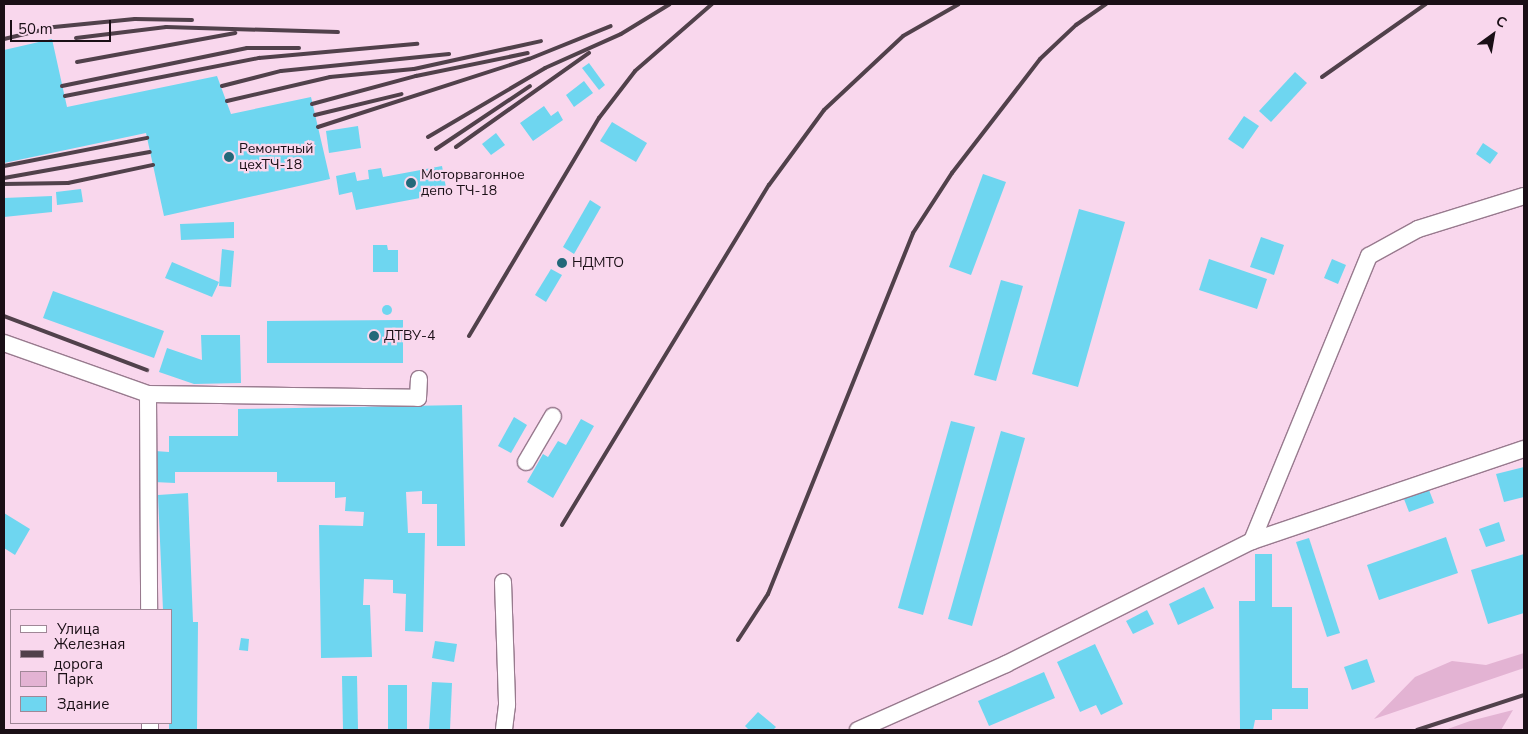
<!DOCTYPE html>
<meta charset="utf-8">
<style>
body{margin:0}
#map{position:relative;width:1528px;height:734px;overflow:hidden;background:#f9d7ed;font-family:"Nunito Sans",sans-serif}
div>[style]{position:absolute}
.green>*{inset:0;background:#e3b3d3}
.building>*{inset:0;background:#6ed6f0}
.round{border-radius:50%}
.roads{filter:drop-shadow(1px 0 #987a8e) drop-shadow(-1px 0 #987a8e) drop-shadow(0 1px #987a8e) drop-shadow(0 -1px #987a8e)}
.minor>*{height:16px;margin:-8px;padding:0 8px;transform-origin:8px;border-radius:8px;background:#fff}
.rail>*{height:4px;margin:-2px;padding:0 2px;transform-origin:2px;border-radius:2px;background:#51414b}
.dots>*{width:14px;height:14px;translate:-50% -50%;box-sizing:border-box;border:2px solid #f9d7ed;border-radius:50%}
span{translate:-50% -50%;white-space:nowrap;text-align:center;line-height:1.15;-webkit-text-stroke:4.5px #f9d7ed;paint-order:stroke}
.poi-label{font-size:14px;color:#1a0f16}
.left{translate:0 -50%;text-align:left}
.frame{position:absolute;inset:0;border:5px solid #1a0f16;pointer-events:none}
.legend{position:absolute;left:10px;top:609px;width:162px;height:115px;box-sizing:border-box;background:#f9d7ed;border:1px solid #a08797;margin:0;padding:6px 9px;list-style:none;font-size:15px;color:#1a0f16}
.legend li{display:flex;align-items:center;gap:10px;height:25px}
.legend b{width:25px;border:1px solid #a08797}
.north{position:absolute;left:1468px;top:10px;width:50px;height:50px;-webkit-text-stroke:4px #f9d7ed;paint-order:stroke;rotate:32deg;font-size:14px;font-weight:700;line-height:20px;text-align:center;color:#1a0f16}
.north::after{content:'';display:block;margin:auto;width:18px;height:22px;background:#1a0f16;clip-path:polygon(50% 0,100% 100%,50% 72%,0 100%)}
.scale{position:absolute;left:10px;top:20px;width:101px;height:22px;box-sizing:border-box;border:2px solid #1a0f16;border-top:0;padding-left:6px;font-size:15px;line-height:18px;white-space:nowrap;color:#1a0f16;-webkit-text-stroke:4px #f9d7ed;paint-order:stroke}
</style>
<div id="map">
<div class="green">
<i style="clip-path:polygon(1524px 653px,1524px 668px,1374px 719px,1415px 677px,1452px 661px,1486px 665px)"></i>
<i style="clip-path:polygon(1513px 710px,1501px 730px,1445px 730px,1470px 721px)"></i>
</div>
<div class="building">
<i style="clip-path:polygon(52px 39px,67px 107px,217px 76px,231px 114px,311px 97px,330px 179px,164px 216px,146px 133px,4px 163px,4px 50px)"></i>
<i style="clip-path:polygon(589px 63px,605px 85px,599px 90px,582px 68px)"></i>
<i style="clip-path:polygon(1295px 72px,1307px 83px,1271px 122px,1259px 111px)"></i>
<i style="clip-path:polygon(584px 81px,593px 93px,574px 107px,566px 95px)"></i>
<i style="clip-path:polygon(544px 106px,551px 116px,558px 111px,563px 120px,533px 141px,520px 123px)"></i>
<i style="clip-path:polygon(1244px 116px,1259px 126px,1243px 149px,1228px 139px)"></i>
<i style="clip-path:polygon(612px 122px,647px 143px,636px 162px,600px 141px)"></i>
<i style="clip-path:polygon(358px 126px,361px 148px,329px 153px,326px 131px)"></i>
<i style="clip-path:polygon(496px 133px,505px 145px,491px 155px,482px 144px)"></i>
<i style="clip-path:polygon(1483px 143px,1498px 153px,1490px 164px,1476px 154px)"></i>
<i style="clip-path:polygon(442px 166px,447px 193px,356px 210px,352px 192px,339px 195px,336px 176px,355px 172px,357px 181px,369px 179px,368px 170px,381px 168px,383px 177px)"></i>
<i style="clip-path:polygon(983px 174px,1006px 182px,971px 275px,949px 267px)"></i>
<i style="clip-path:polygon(81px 189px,83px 202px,57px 205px,56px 192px)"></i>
<i style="clip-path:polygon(52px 196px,52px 212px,4px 217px,4px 198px)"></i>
<i style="clip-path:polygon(590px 200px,601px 207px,574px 254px,563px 247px)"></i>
<i style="clip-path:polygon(1079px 209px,1125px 222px,1078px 387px,1032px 374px)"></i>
<i style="clip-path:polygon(234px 222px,234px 238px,181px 240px,180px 224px)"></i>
<i style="clip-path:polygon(1261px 237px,1284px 245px,1274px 275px,1250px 267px)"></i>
<i style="clip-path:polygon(373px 245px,387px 245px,388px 250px,398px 250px,398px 272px,373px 272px)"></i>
<i style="clip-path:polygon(222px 249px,234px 251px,231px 287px,219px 286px)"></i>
<i style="clip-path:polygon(1209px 259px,1267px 279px,1257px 309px,1199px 290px)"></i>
<i style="clip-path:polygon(1332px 259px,1346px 265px,1338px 284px,1324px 278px)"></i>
<i style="clip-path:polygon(172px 262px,219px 282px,212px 297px,165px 278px)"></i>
<i style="clip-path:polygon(551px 269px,562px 275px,546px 302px,535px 295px)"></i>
<i style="clip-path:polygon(1001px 280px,1023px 286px,996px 381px,974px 375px)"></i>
<i style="clip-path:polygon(53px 291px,164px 331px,154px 358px,43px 318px)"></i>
<i class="round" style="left:382px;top:305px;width:10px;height:10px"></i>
<i style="clip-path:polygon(403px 320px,403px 363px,267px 363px,267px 321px)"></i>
<i style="clip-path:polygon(201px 335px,240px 335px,241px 383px,194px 384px,159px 372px,167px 348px,202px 360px)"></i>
<i style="clip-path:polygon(462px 405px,465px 546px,437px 546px,437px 504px,422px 504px,422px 491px,406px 492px,408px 533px,425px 533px,423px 632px,405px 631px,406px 594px,393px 593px,393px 580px,364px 579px,363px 605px,370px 605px,372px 657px,321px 658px,319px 525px,363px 526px,364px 512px,345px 511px,346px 497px,335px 498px,335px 482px,277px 482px,277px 472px,175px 472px,175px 483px,154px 482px,155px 451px,169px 452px,169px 436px,238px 436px,238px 409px)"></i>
<i style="clip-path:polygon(514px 417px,527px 425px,511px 453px,498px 446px)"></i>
<i style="clip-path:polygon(581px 419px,594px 426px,553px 498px,527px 482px,543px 454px,548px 457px,558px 441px,566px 445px)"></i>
<i style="clip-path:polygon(951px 421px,975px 427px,923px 615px,898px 608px)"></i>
<i style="clip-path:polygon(1001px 431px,1025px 438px,972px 626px,948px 619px)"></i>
<i style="clip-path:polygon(1524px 467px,1524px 497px,1504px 502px,1496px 474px)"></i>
<i style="clip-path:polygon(1429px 490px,1434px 503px,1409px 512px,1404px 499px)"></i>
<i style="clip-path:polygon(188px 493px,193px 622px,198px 622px,197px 730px,169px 730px,171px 610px,163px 610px,158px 495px)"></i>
<i style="clip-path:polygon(4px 513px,30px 529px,15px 555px,4px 548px)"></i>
<i style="clip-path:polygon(1499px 522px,1505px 541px,1486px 547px,1479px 529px)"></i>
<i style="clip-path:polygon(1446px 537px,1458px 573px,1379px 600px,1367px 565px)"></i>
<i style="clip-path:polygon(1309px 538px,1340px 633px,1327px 637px,1296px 542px)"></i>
<i style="clip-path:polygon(1255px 554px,1272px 554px,1272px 607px,1292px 607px,1292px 688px,1308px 688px,1308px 709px,1272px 709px,1272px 720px,1255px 720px,1253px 730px,1240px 730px,1239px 601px,1255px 601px)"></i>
<i style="clip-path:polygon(1524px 554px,1524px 613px,1488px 624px,1471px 570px)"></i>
<i style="clip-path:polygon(1204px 587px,1214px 608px,1178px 625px,1169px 604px)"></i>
<i style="clip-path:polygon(1147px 610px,1154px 624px,1133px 634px,1126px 621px)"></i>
<i style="clip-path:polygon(241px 638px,249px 639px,248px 651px,239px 650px)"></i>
<i style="clip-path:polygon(435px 641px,457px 644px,454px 662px,432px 658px)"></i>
<i style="clip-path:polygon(1095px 644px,1123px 704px,1101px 715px,1096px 705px,1080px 712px,1057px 662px)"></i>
<i style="clip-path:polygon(1367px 659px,1375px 682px,1352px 690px,1344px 667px)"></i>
<i style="clip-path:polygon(1044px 672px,1055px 698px,989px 726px,978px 701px)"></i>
<i style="clip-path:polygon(342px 676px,357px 676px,358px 730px,343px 730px)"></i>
<i style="clip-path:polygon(432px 682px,452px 683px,450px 730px,429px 730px)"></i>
<i style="clip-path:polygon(388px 685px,407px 685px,407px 730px,388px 730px)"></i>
<i style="clip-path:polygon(758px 712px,776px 727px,773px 730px,749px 730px,745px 726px)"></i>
</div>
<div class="roads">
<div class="minor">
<i style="left:4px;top:343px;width:153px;rotate:19.5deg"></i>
<i style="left:148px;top:394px;width:270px;rotate:0.8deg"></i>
<i style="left:418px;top:398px;width:19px;rotate:-87deg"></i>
<i style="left:148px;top:394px;width:216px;rotate:89.7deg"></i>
<i style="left:526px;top:462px;width:53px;rotate:-59.6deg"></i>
<i style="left:1252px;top:541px;width:308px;rotate:-67.7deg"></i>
<i style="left:1369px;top:256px;width:56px;rotate:-28.9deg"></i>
<i style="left:1418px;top:229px;width:111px;rotate:-17.3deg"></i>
<i style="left:503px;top:582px;width:123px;rotate:88.1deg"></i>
<i style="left:507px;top:705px;width:25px;rotate:97deg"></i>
<i style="left:150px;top:723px;width:7px;rotate:90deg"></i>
<i style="left:858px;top:730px;width:162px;rotate:-24deg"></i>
<i style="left:1006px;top:664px;width:275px;rotate:-26.6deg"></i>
<i style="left:1252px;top:541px;width:287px;rotate:-18.7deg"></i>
</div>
</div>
<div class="rail">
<i style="left:76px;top:38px;width:91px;rotate:-7deg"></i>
<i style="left:166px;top:27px;width:172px;rotate:1.7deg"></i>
<i style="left:4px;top:39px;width:51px;rotate:-13.5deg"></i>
<i style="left:54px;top:27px;width:81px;rotate:-5.6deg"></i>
<i style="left:135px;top:19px;width:57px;rotate:1deg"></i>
<i style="left:77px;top:62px;width:161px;rotate:-10.4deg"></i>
<i style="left:1322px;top:77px;width:127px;rotate:-35.1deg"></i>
<i style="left:62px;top:86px;width:189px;rotate:-11.6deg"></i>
<i style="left:247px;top:48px;width:52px"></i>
<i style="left:222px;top:86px;width:61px;rotate:-14.3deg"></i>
<i style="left:281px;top:71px;width:169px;rotate:-5.8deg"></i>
<i style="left:65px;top:96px;width:198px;rotate:-11.1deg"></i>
<i style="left:259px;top:58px;width:159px;rotate:-5.1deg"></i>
<i style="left:227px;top:101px;width:106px;rotate:-13.1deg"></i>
<i style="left:330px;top:77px;width:84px;rotate:-5.4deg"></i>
<i style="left:414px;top:69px;width:130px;rotate:-12.4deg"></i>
<i style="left:312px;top:104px;width:108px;rotate:-15.1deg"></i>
<i style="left:416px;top:76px;width:114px;rotate:-11.6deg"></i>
<i style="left:315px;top:115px;width:89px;rotate:-13.6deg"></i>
<i style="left:318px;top:127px;width:222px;rotate:-17.9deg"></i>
<i style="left:529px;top:59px;width:88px;rotate:-21.9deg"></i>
<i style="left:428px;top:137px;width:136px;rotate:-30.5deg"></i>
<i style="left:545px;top:68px;width:83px;rotate:-24.1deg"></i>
<i style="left:621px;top:34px;width:57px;rotate:-31.5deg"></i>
<i style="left:456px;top:147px;width:163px;rotate:-35.3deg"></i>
<i style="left:436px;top:149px;width:113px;rotate:-33.8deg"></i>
<i style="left:4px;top:166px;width:146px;rotate:-11.1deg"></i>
<i style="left:4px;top:178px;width:148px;rotate:-10.1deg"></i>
<i style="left:4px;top:184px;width:64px;rotate:-0.9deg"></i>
<i style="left:68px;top:183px;width:87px;rotate:-12deg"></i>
<i style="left:4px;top:316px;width:153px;rotate:20.7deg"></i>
<i style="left:469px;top:336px;width:254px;rotate:-59.2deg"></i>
<i style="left:599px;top:118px;width:59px;rotate:-52.5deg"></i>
<i style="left:635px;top:71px;width:102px;rotate:-41deg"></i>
<i style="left:562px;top:525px;width:398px;rotate:-58.7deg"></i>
<i style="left:769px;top:185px;width:93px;rotate:-53.7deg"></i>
<i style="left:824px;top:110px;width:108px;rotate:-43.1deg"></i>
<i style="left:903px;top:36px;width:64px;rotate:-29.7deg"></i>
<i style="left:738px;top:640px;width:55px;rotate:-56.9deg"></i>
<i style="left:768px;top:594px;width:389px;rotate:-68.1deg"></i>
<i style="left:913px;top:233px;width:72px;rotate:-57deg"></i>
<i style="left:952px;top:173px;width:144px;rotate:-52.3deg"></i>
<i style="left:1040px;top:59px;width:50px;rotate:-43.4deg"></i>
<i style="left:1076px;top:25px;width:37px;rotate:-35deg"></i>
<i style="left:1417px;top:730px;width:113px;rotate:-18.1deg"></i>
</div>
<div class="dots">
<i style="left:229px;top:157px;background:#236879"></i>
<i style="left:411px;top:183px;background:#236879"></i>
<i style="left:562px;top:263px;background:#236879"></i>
<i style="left:374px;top:336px;background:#236879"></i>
</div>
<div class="poi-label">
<span class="left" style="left:239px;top:157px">Ремонтный<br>цехТЧ-18</span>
<span class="left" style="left:421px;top:183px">Моторвагонное<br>депо ТЧ-18</span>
<span class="left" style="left:572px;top:263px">НДМТО</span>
<span class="left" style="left:384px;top:336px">ДТВУ-4</span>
</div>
<div class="frame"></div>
<ul class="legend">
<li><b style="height:6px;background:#fff"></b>Улица</li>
<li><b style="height:6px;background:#51414b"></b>Железная дорога</li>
<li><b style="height:14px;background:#e3b3d3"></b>Парк</li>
<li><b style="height:14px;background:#6ed6f0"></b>Здание</li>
</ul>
<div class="north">С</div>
<div class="scale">50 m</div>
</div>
